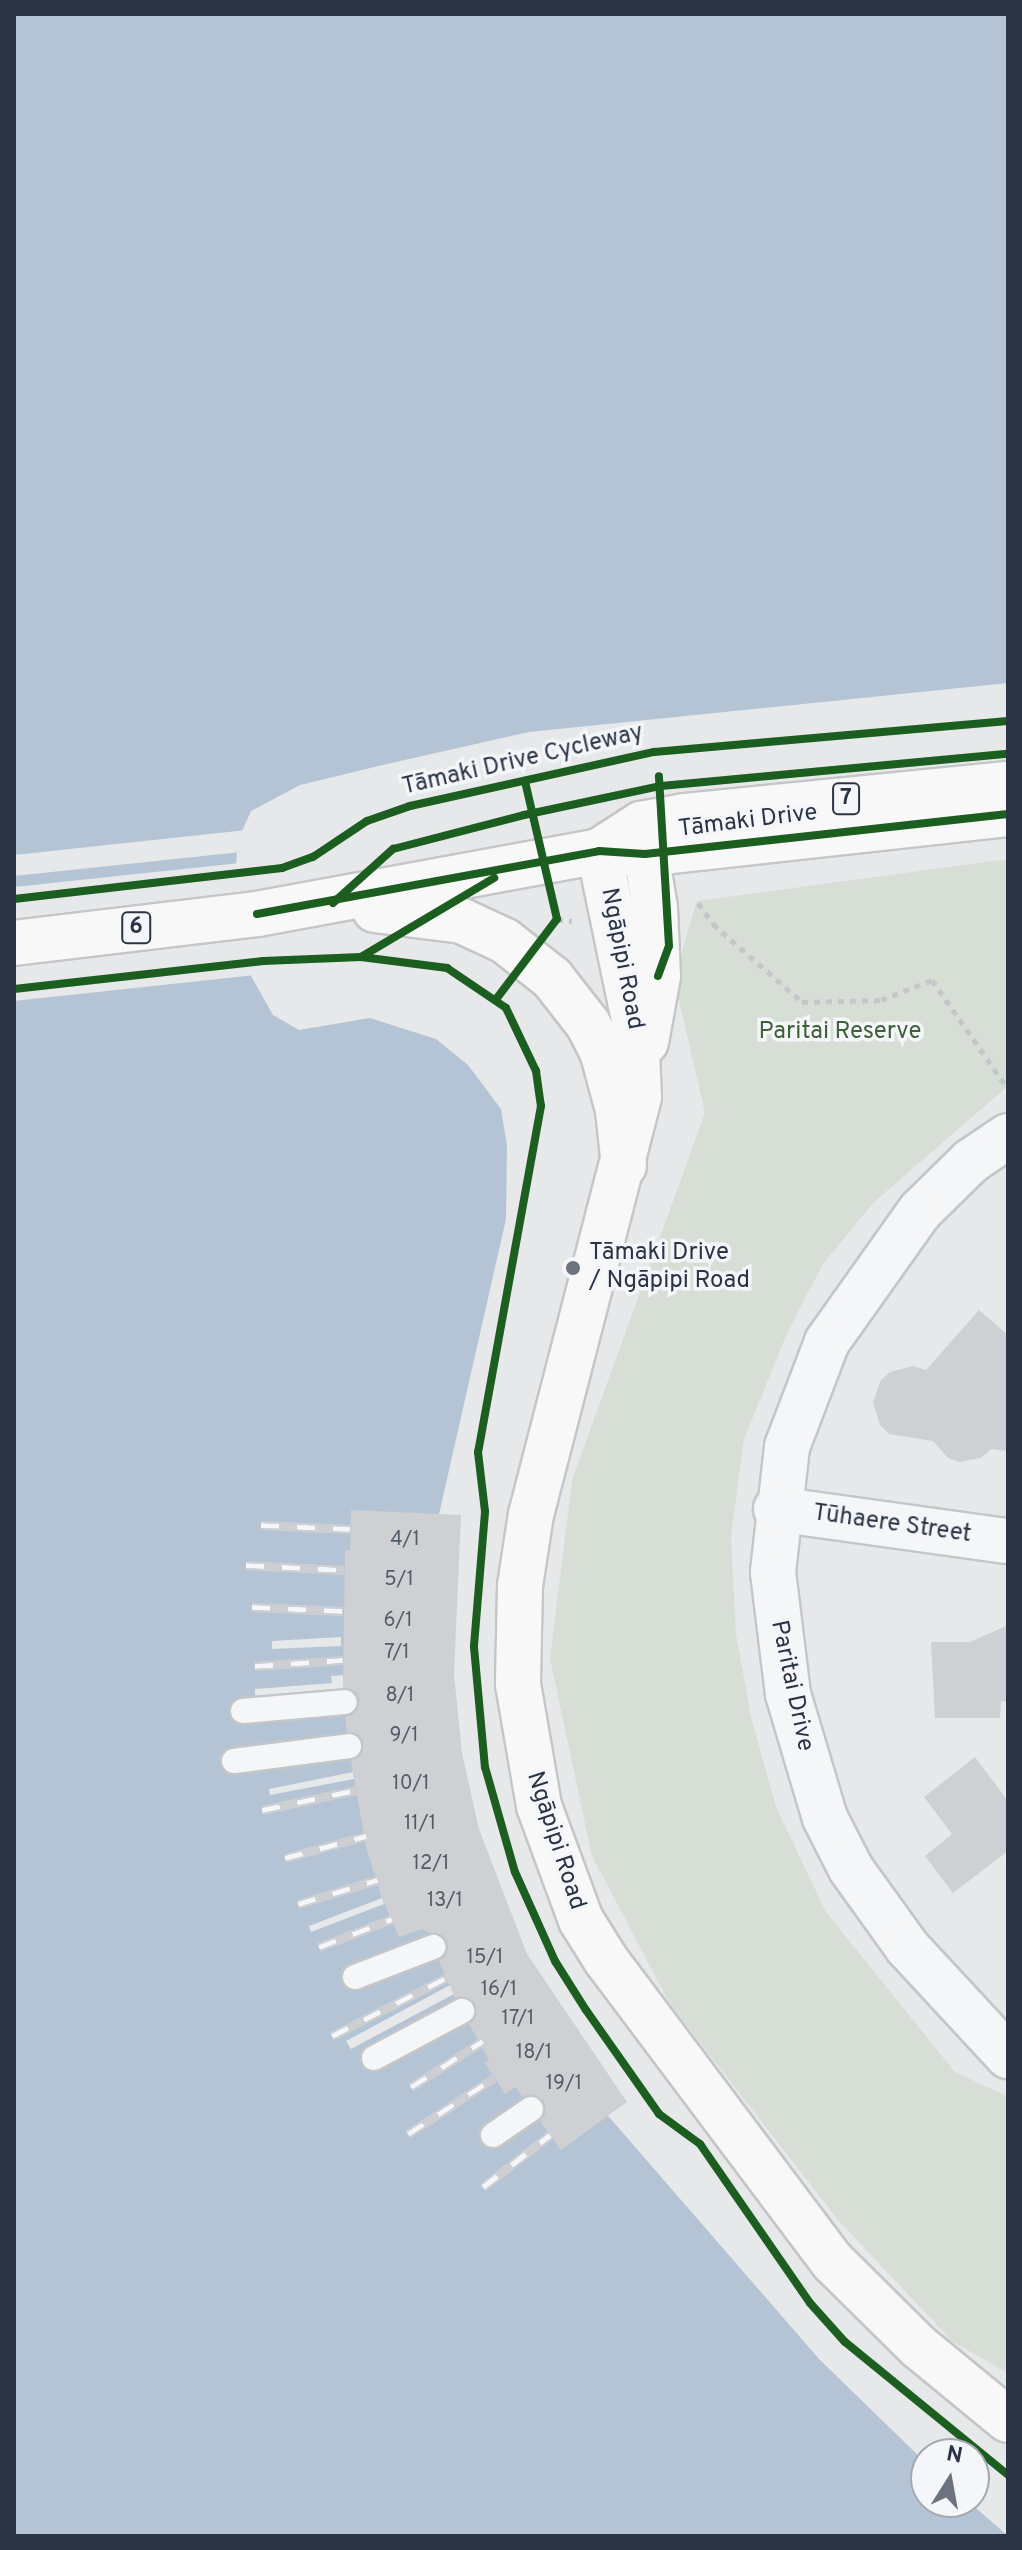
<!DOCTYPE html>
<meta charset="utf-8">
<style>
body{margin:0}
#map{position:relative;width:1022px;height:2550px;overflow:hidden;background:#e6e8ea;font-family:Overpass,sans-serif}
div>[style]{position:absolute}
.green>*{inset:0;background:#d6ded6}
.water>*{inset:0;background:#b4c4d5}
.pier>*{inset:0;background:#e6e8ea}
.building>*{inset:0;background:#ced0d3}
.path>*{height:5px;margin-top:-2.5px;transform-origin:0;background:repeating-linear-gradient(90deg,#c5c6ca 0 6px,transparent 0 12px)}
.roads{filter:drop-shadow(2px 0 #c4c6c8) drop-shadow(-2px 0 #c4c6c8) drop-shadow(0 2px #c4c6c8) drop-shadow(0 -2px #c4c6c8)}
.lane>*{height:24px;margin:-12px;padding:0 12px;transform-origin:12px;border-radius:12px;background:#f5f6f7}
.street>*{height:44px;margin:-22px;padding:0 22px;transform-origin:22px;border-radius:22px;background:#f5f6f7}
.secondary>*{height:44px;margin:-22px;padding:0 22px;transform-origin:22px;border-radius:22px;background:#f8f8f8}
.primary>*{height:44px;margin:-22px;padding:0 22px;transform-origin:22px;border-radius:22px;background:#f8f8f8}
.rail>*{height:9px;margin-top:-4.5px;transform-origin:0;background:repeating-linear-gradient(90deg,#f4f6f9 0 18px,#cecfd2 0 36px);box-sizing:border-box;border-block:2px solid #cecfd2}
.cycleway>*{height:8px;margin:-4px;padding:0 4px;transform-origin:4px;border-radius:4px;background:#1b5e20}
.dots>*{width:22px;height:22px;translate:-50% -50%;box-sizing:border-box;border:4px solid #f4f6f9;border-radius:50%}
span{translate:-50% -50%;white-space:nowrap;text-align:center;line-height:1.15;-webkit-text-stroke:7px #f4f6f9;paint-order:stroke}
.number-label{font-size:20px;color:#545c69}
.number-label span{-webkit-text-stroke-width:0}
.shield-label span{padding:2px 6px;background:#f4f6f9;border:2px solid;border-radius:6px;-webkit-text-stroke-width:0}
.shield-label{font-size:22px;color:#2b3445;font-weight:700}
.street-label{font-size:24px;color:#2b3445}
.park-label{font-size:24px;color:#3f6138}
.poi-label{font-size:24px;color:#2b3445}
.left{translate:0 -50%;text-align:left}
.frame{position:absolute;inset:0;border:16px solid #2b3445;pointer-events:none}
.north{position:absolute;left:910px;top:2438px;width:80px;height:80px;box-sizing:border-box;background:#f4f6f9;border:2px solid #a4a8b1;border-radius:50%;rotate:11deg;font-size:22px;font-weight:700;line-height:32px;text-align:center;color:#2b3445}
.north::after{content:'';display:block;margin:auto;width:28px;height:36px;background:#6c737f;clip-path:polygon(50% 0,100% 100%,50% 72%,0 100%)}
</style>
<div id="map">
<div class="green">
<i style="clip-path:polygon(1008px 859px,1008px 1086px,874px 1202px,823px 1264px,788px 1331px,744px 1439px,731px 1537px,736px 1634px,752px 1721px,776px 1807px,826px 1912px,954px 2071px,1008px 2097px,1008px 2373px,953px 2342px,839px 2221px,670px 2004px,592px 1856px,550px 1659px,572px 1480px,705px 1113px,674px 978px,697px 901px)"></i>
</div>
<div class="water">
<i style="clip-path:polygon(14px 14px,1008px 14px,1008px 683px,529px 732px,387px 764px,300px 785px,251px 811px,238px 840px,236px 864px,251px 976px,273px 1015px,299px 1030px,370px 1018px,436px 1039px,468px 1065px,501px 1109px,507px 1145px,506px 1219px,425px 1576px,445px 1786px,577px 2080px,819px 2359px,926px 2463px,926px 2502px,969px 2502px,1008px 2536px,14px 2536px)"></i>
</div>
<div class="pier">
<i style="clip-path:polygon(247px 830px,241px 852px,14px 876px,14px 855px)"></i>
<i style="clip-path:polygon(240px 863px,255px 975px,14px 1001px,14px 887px)"></i>
<i style="clip-path:polygon(341px 1637px,341px 1646px,272px 1649px,272px 1641px)"></i>
<i style="clip-path:polygon(343px 1675px,344px 1689px,255px 1697px,255px 1689px,332px 1683px,331px 1676px)"></i>
<i style="clip-path:polygon(353px 1772px,354px 1779px,270px 1795px,269px 1789px)"></i>
<i style="clip-path:polygon(382px 1898px,384px 1904px,311px 1932px,309px 1926px)"></i>
<i style="clip-path:polygon(452px 1984px,456px 1993px,351px 2049px,346px 2041px)"></i>
</div>
<div class="building">
<i style="clip-path:polygon(979px 1310px,1008px 1335px,1008px 1451px,991px 1449px,981px 1458px,959px 1462px,948px 1458px,933px 1441px,889px 1434px,880px 1425px,873px 1402px,881px 1380px,890px 1372px,913px 1366px,926px 1370px)"></i>
<i style="clip-path:polygon(351px 1510px,461px 1515px,454px 1674px,462px 1753px,479px 1829px,527px 1954px,627px 2102px,561px 2150px,540px 2121px,546px 2109px,543px 2100px,531px 2094px,522px 2097px,515px 2087px,505px 2094px,485px 2063px,489px 2060px,469px 2024px,476px 2005px,469px 1998px,455px 1998px,439px 1961px,448px 1950px,447px 1941px,422px 1929px,399px 1937px,382px 1898px,366px 1847px,351px 1761px,362px 1752px,364px 1743px,347px 1731px,345px 1717px,354px 1714px,360px 1701px,357px 1693px,343px 1687px,345px 1550px,350px 1550px)"></i>
<i style="clip-path:polygon(1008px 1625px,1008px 1702px,1001px 1701px,1000px 1718px,935px 1718px,931px 1642px,970px 1642px)"></i>
<i style="clip-path:polygon(975px 1757px,1008px 1801px,1008px 1851px,953px 1893px,925px 1856px,952px 1834px,924px 1797px)"></i>
</div>
<div class="path">
<i style="left:698px;top:903px;width:26px;rotate:54deg"></i>
<i style="left:713px;top:924px;width:118px;rotate:41.2deg"></i>
<i style="left:802px;top:1002px;width:79px;rotate:-1.5deg"></i>
<i style="left:881px;top:1000px;width:55px;rotate:-21.4deg"></i>
<i style="left:932px;top:980px;width:133px;rotate:55.1deg"></i>
<i style="left:557px;top:919px;width:15px;rotate:8deg"></i>
</div>
<div class="roads">
<div class="lane">
<i style="left:243px;top:1711px;width:102px;rotate:-5deg"></i>
<i style="left:234px;top:1761px;width:116px;rotate:-7.4deg"></i>
<i style="left:355px;top:1977px;width:84px;rotate:-21deg"></i>
<i style="left:374px;top:2058px;width:100px;rotate:-28.1deg"></i>
<i style="left:493px;top:2135px;width:46px;rotate:-34.4deg"></i>
</div>
<div class="street">
<i style="left:1008px;top:1136px;width:45px;rotate:146deg"></i>
<i style="left:971px;top:1161px;width:71px;rotate:135.6deg"></i>
<i style="left:920px;top:1211px;width:161px;rotate:125.4deg"></i>
<i style="left:827px;top:1342px;width:112px;rotate:110.9deg"></i>
<i style="left:787px;top:1447px;width:126px;rotate:96.4deg"></i>
<i style="left:773px;top:1572px;width:123px;rotate:83deg"></i>
<i style="left:788px;top:1694px;width:129px;rotate:73.4deg"></i>
<i style="left:825px;top:1818px;width:57px;rotate:63deg"></i>
<i style="left:851px;top:1869px;width:96px;rotate:54.3deg"></i>
<i style="left:907px;top:1947px;width:149px;rotate:47.2deg"></i>
<i style="left:776px;top:1509px;width:234px;rotate:7.9deg"></i>
</div>
<div class="secondary">
<i style="left:641px;top:824px;width:85px;rotate:80.5deg"></i>
<i style="left:655px;top:908px;width:68px;rotate:87.5deg"></i>
<i style="left:658px;top:976px;width:67px;rotate:100.3deg"></i>
<i style="left:599px;top:851px;width:183px;rotate:78.3deg"></i>
<i style="left:636px;top:1030px;width:67px;rotate:87.4deg"></i>
<i style="left:639px;top:1097px;width:431px;rotate:104.5deg"></i>
<i style="left:531px;top:1514px;width:73px;rotate:98.7deg"></i>
<i style="left:520px;top:1586px;width:98px;rotate:91.2deg"></i>
<i style="left:518px;top:1684px;width:124px;rotate:80.2deg"></i>
<i style="left:539px;top:1806px;width:121px;rotate:69.8deg"></i>
<i style="left:581px;top:1920px;width:47px;rotate:58deg"></i>
<i style="left:606px;top:1960px;width:378px;rotate:53.1deg"></i>
<i style="left:833px;top:2262px;width:121px;rotate:44.7deg"></i>
<i style="left:919px;top:2347px;width:115px;rotate:39.4deg"></i>
</div>
<div class="primary">
<i style="left:599px;top:851px;width:50px;rotate:-32.7deg"></i>
<i style="left:641px;top:824px;width:45px;rotate:-10.3deg"></i>
<i style="left:685px;top:816px;width:325px;rotate:-5.7deg"></i>
<i style="left:375px;top:910px;width:88px;rotate:7.2deg"></i>
<i style="left:462px;top:921px;width:47px;rotate:24.9deg"></i>
<i style="left:505px;top:941px;width:60px;rotate:38.2deg"></i>
<i style="left:552px;top:978px;width:58px;rotate:52deg"></i>
<i style="left:588px;top:1024px;width:34px;rotate:63deg"></i>
<i style="left:603px;top:1054px;width:58px;rotate:75deg"></i>
<i style="left:618px;top:1110px;width:56px;rotate:83.9deg"></i>
<i style="left:14px;top:943px;width:245px;rotate:-6.8deg"></i>
<i style="left:257px;top:914px;width:348px;rotate:-10.4deg"></i>
<i style="left:599px;top:851px;width:46px;rotate:3.7deg"></i>
<i style="left:645px;top:854px;width:365px;rotate:-6.3deg"></i>
</div>
</div>
<div class="rail">
<i style="left:261px;top:1525px;width:89px;rotate:2.6deg"></i>
<i style="left:246px;top:1565px;width:98px;rotate:2.9deg"></i>
<i style="left:252px;top:1607px;width:91px;rotate:2.5deg"></i>
<i style="left:255px;top:1666px;width:88px;rotate:-3.9deg"></i>
<i style="left:262px;top:1810px;width:96px;rotate:-12deg"></i>
<i style="left:285px;top:1858px;width:84px;rotate:-15.2deg"></i>
<i style="left:298px;top:1904px;width:83px;rotate:-16.9deg"></i>
<i style="left:319px;top:1947px;width:78px;rotate:-21deg"></i>
<i style="left:332px;top:2036px;width:130px;rotate:-27deg"></i>
<i style="left:411px;top:2087px;width:85px;rotate:-32.6deg"></i>
<i style="left:408px;top:2134px;width:103px;rotate:-33.1deg"></i>
<i style="left:483px;top:2187px;width:85px;rotate:-37.8deg"></i>
</div>
<div class="cycleway">
<i style="left:14px;top:899px;width:270px;rotate:-6.6deg"></i>
<i style="left:282px;top:868px;width:33px;rotate:-20deg"></i>
<i style="left:313px;top:857px;width:65px;rotate:-33.7deg"></i>
<i style="left:367px;top:821px;width:46px;rotate:-19.2deg"></i>
<i style="left:410px;top:806px;width:250px;rotate:-12.5deg"></i>
<i style="left:654px;top:752px;width:355px;rotate:-5deg"></i>
<i style="left:333px;top:903px;width:81px;rotate:-42deg"></i>
<i style="left:393px;top:849px;width:135px;rotate:-14.5deg"></i>
<i style="left:524px;top:815px;width:140px;rotate:-12deg"></i>
<i style="left:661px;top:786px;width:348px;rotate:-5.3deg"></i>
<i style="left:257px;top:914px;width:348px;rotate:-10.4deg"></i>
<i style="left:599px;top:851px;width:46px;rotate:3.7deg"></i>
<i style="left:645px;top:854px;width:365px;rotate:-6.3deg"></i>
<i style="left:361px;top:957px;width:155px;rotate:-30.7deg"></i>
<i style="left:658px;top:976px;width:32px;rotate:-70deg"></i>
<i style="left:669px;top:946px;width:170px;rotate:-93.4deg"></i>
<i style="left:14px;top:989px;width:251px;rotate:-6.4deg"></i>
<i style="left:263px;top:961px;width:98px;rotate:-2.3deg"></i>
<i style="left:361px;top:957px;width:87px;rotate:7.3deg"></i>
<i style="left:447px;top:968px;width:71px;rotate:34.1deg"></i>
<i style="left:506px;top:1008px;width:70px;rotate:64.5deg"></i>
<i style="left:536px;top:1071px;width:35px;rotate:82deg"></i>
<i style="left:541px;top:1106px;width:352px;rotate:100.3deg"></i>
<i style="left:478px;top:1452px;width:60px;rotate:83.3deg"></i>
<i style="left:485px;top:1512px;width:135px;rotate:94.7deg"></i>
<i style="left:474px;top:1647px;width:121px;rotate:84.8deg"></i>
<i style="left:485px;top:1767px;width:109px;rotate:74.1deg"></i>
<i style="left:515px;top:1872px;width:98px;rotate:65.8deg"></i>
<i style="left:555px;top:1961px;width:58px;rotate:57.7deg"></i>
<i style="left:586px;top:2010px;width:127px;rotate:54.9deg"></i>
<i style="left:659px;top:2114px;width:51px;rotate:36.2deg"></i>
<i style="left:700px;top:2144px;width:193px;rotate:55.3deg"></i>
<i style="left:810px;top:2303px;width:52px;rotate:48.1deg"></i>
<i style="left:845px;top:2342px;width:210px;rotate:39.2deg"></i>
<i style="left:497px;top:998px;width:99px;rotate:-52.8deg"></i>
<i style="left:557px;top:919px;width:142px;rotate:-103.1deg"></i>
</div>
<div class="dots">
<i style="left:573px;top:1268px;background:#6c737f"></i>
</div>
<div class="number-label">
<span style="left:405px;top:1540px">4/1</span>
<span style="left:399px;top:1580px">5/1</span>
<span style="left:398px;top:1621px">6/1</span>
<span style="left:397px;top:1653px">7/1</span>
<span style="left:400px;top:1696px">8/1</span>
<span style="left:404px;top:1736px">9/1</span>
<span style="left:411px;top:1784px">10/1</span>
<span style="left:420px;top:1824px">11/1</span>
<span style="left:431px;top:1864px">12/1</span>
<span style="left:445px;top:1901px">13/1</span>
<span style="left:485px;top:1958px">15/1</span>
<span style="left:499px;top:1990px">16/1</span>
<span style="left:518px;top:2019px">17/1</span>
<span style="left:534px;top:2053px">18/1</span>
<span style="left:564px;top:2084px">19/1</span>
</div>
<div class="shield-label">
<span style="left:846px;top:799px">7</span>
<span style="left:136px;top:928px">6</span>
</div>
<div class="street-label">
<span style="left:523px;top:761px;rotate:-13deg">Tāmaki Drive Cycleway</span>
<span style="left:748px;top:822px;rotate:-7deg">Tāmaki Drive</span>
<span style="left:621px;top:959px;rotate:79deg">Ngāpipi Road</span>
<span style="left:892px;top:1525px;rotate:8deg">Tūhaere Street</span>
<span style="left:791px;top:1686px;rotate:78deg">Paritai Drive</span>
<span style="left:555px;top:1841px;rotate:72deg">Ngāpipi Road</span>
</div>
<div class="park-label">
<span style="left:840px;top:1033px">Paritai Reserve</span>
</div>
<div class="poi-label">
<span class="left" style="left:589px;top:1268px">Tāmaki Drive<br>/ Ngāpipi Road</span>
</div>
<div class="frame"></div>
<div class="north">N</div>
</div>
